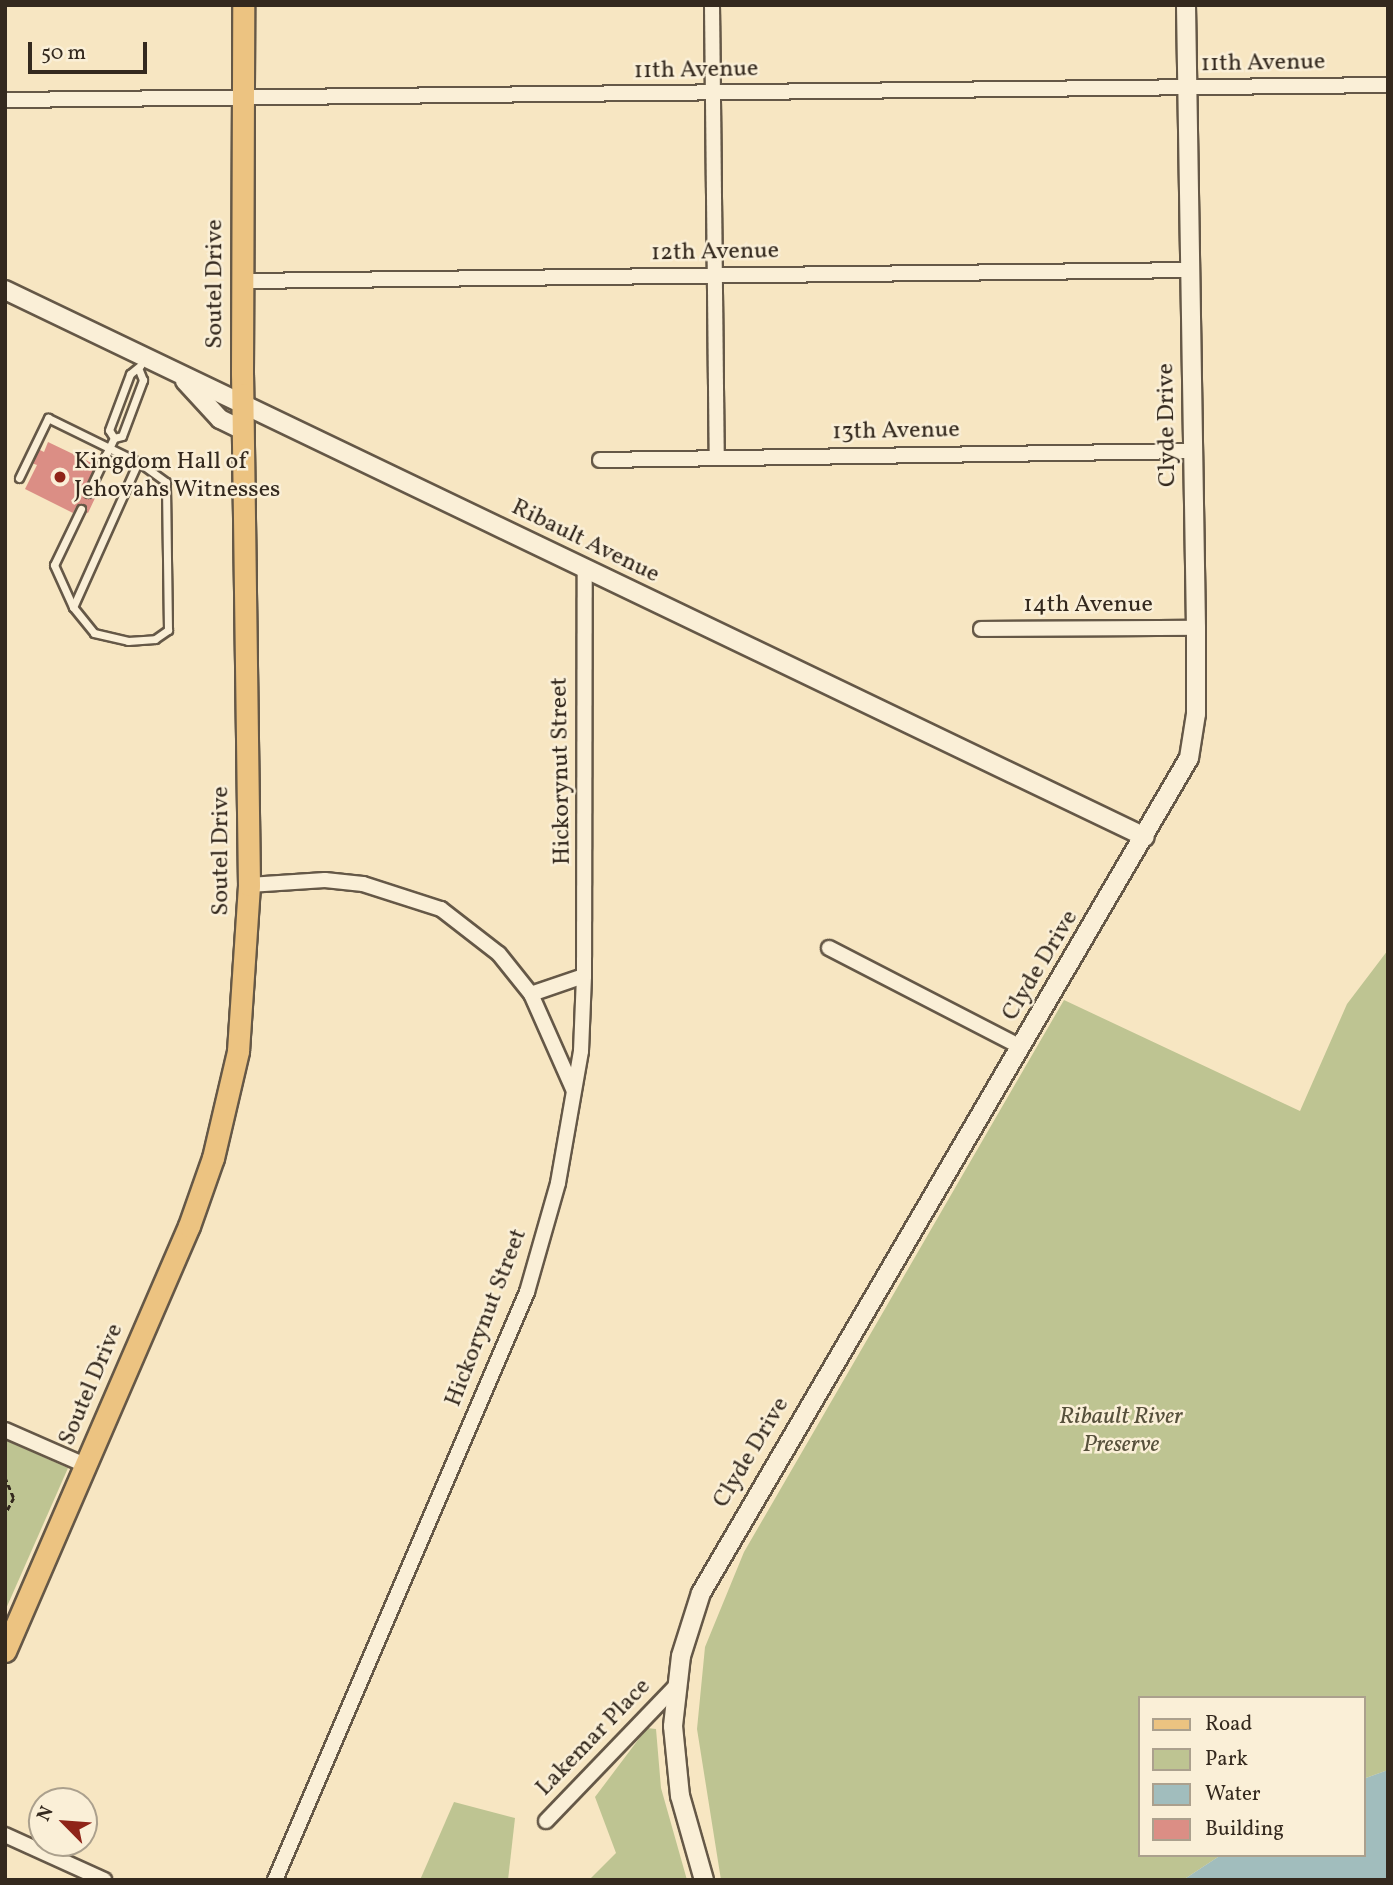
<!DOCTYPE html>
<style>
body{margin:0}
#map{position:relative;width:1393px;height:1885px;overflow:hidden;background:#f7e6c2;font-family:Vollkorn,serif}
div>[style]{position:absolute}
.green>*{inset:0;background:#bec492}
.water>*{inset:0;background:#a1bdbd}
.building>*{inset:0;background:#db8e85}
.path>*{height:2.5px;margin-top:-1.25px;transform-origin:0;background:repeating-linear-gradient(90deg,#34291e 0 5px,transparent 0 8.5px)}
.roads{filter:drop-shadow(2px 0 #655847) drop-shadow(-2px 0 #655847) drop-shadow(0 2px #655847) drop-shadow(0 -2px #655847)}
.service>*{height:7px;margin:-3.5px;padding:0 3.5px;transform-origin:3.5px;border-radius:3.5px;background:#faefd7}
.minor>*{height:14px;margin:-7px;padding:0 7px;transform-origin:7px;border-radius:7px;background:#faefd7}
.tertiary>*{height:18px;margin:-9px;padding:0 9px;transform-origin:9px;border-radius:9px;background:#faefd7}
.primary>*{height:21px;margin:-10.5px;padding:0 10.5px;transform-origin:10.5px;border-radius:10.5px;background:#ecc381}
.dots>*{width:19px;height:19px;translate:-50% -50%;box-sizing:border-box;border:4px solid #faefd7;border-radius:50%}
span{translate:-50% -50%;white-space:nowrap;text-align:center;line-height:1.15;-webkit-text-stroke:5px #faefd7;paint-order:stroke}
.street-label{font-size:24px;color:#34291e}
.poi-label{font-size:24px;color:#34291e}
.left{translate:0 -50%;text-align:left}
.park-label{font-size:24px;color:#56503b;font-style:italic}
.frame{position:absolute;inset:0;border:7px solid #34291e;pointer-events:none}
.legend{position:absolute;left:1138px;top:1696px;width:228px;height:161px;box-sizing:border-box;background:#faefd7;border:2px solid #aba08d;margin:0;padding:9px 12px;list-style:none;font-size:21px;color:#34291e}
.legend li{display:flex;align-items:center;gap:14px;height:35px}
.legend b{width:35px;border:2px solid #aba08d}
.north{position:absolute;left:28px;top:1787px;width:70px;height:70px;box-sizing:border-box;background:#faefd7;border:2px solid #aba08d;border-radius:50%;rotate:295deg;font-size:19px;font-weight:700;line-height:28px;text-align:center;color:#34291e}
.north::after{content:'';display:block;margin:auto;width:24px;height:32px;background:#8f2418;clip-path:polygon(50% 0,100% 100%,50% 72%,0 100%)}
.scale{position:absolute;left:28px;top:42px;width:119px;height:32px;box-sizing:border-box;border:4px solid #34291e;border-top:0;padding-left:9px;font-size:21px;line-height:24px;white-space:nowrap;color:#34291e;-webkit-text-stroke:5px #faefd7;paint-order:stroke}
</style>
<div id="map">
<div class="green">
<i style="clip-path:polygon(1388px 950px,1388px 1770px,1363px 1779px,1363px 1698px,1139px 1698px,1139px 1855px,1221px 1855px,1183px 1880px,721px 1880px,697px 1729px,705px 1647px,744px 1552px,1064px 1000px,1300px 1111px,1347px 1004px)"></i>
<i style="clip-path:polygon(5px 1440px,68px 1468px,5px 1611px)"></i>
<i style="clip-path:polygon(647px 1728px,656px 1729px,661px 1788px,687px 1880px,589px 1880px,616px 1853px,595px 1797px)"></i>
<i style="clip-path:polygon(454px 1802px,515px 1818px,508px 1880px,420px 1880px)"></i>
</div>
<div class="water">
<i style="clip-path:polygon(1388px 1770px,1388px 1880px,1183px 1880px,1221px 1855px,1363px 1855px,1363px 1779px)"></i>
</div>
<div class="building">
<i style="clip-path:polygon(48px 442px,96px 465px,84px 491px,96px 496px,88px 513px,76px 507px,73px 513px,25px 489px,37px 465px,29px 462px,36px 448px,44px 452px)"></i>
</div>
<div class="path">
<i style="left:5px;top:1477px;width:23px;rotate:67deg"></i>
<i style="left:14px;top:1498px;width:19px;rotate:118deg"></i>
</div>
<div class="roads">
<div class="service">
<i style="left:114px;top:438px;width:9px;rotate:-122deg"></i>
<i style="left:109px;top:430px;width:60px;rotate:-69.4deg"></i>
<i style="left:130px;top:374px;width:13px;rotate:-39deg"></i>
<i style="left:19px;top:478px;width:67px;rotate:-64.2deg"></i>
<i style="left:48px;top:418px;width:100px;rotate:26.1deg"></i>
<i style="left:138px;top:462px;width:159px;rotate:114.1deg"></i>
<i style="left:88px;top:493px;width:61px;rotate:-64.7deg"></i>
<i style="left:114px;top:438px;width:8px;rotate:-14deg"></i>
<i style="left:122px;top:436px;width:60px;rotate:-69.4deg"></i>
<i style="left:143px;top:380px;width:11px;rotate:-112deg"></i>
<i style="left:81px;top:509px;width:62px;rotate:115.7deg"></i>
<i style="left:54px;top:565px;width:46px;rotate:65.7deg"></i>
<i style="left:73px;top:607px;width:33px;rotate:51deg"></i>
<i style="left:94px;top:633px;width:35px;rotate:13deg"></i>
<i style="left:128px;top:641px;width:27px;rotate:-4deg"></i>
<i style="left:155px;top:639px;width:16px;rotate:-35deg"></i>
<i style="left:168px;top:630px;width:148px;rotate:-90.8deg"></i>
<i style="left:166px;top:482px;width:34px;rotate:-144deg"></i>
</div>
<div class="minor">
<i style="left:712px;top:5px;width:453px;rotate:89.4deg"></i>
<i style="left:5px;top:100px;width:1383px;rotate:-0.62deg"></i>
<i style="left:242px;top:281px;width:948px;rotate:-0.66deg"></i>
<i style="left:600px;top:460px;width:593px;rotate:-0.87deg"></i>
<i style="left:981px;top:629px;width:215px;rotate:-0.3deg"></i>
<i style="left:249px;top:885px;width:76px;rotate:-3.8deg"></i>
<i style="left:325px;top:880px;width:38px;rotate:6deg"></i>
<i style="left:363px;top:884px;width:82px;rotate:17.8deg"></i>
<i style="left:441px;top:909px;width:73px;rotate:37.8deg"></i>
<i style="left:499px;top:954px;width:51px;rotate:51.3deg"></i>
<i style="left:531px;top:994px;width:104px;rotate:66.1deg"></i>
<i style="left:829px;top:948px;width:216px;rotate:27.3deg"></i>
<i style="left:531px;top:994px;width:56px;rotate:-18.8deg"></i>
<i style="left:5px;top:1430px;width:87px;rotate:23.6deg"></i>
<i style="left:546px;top:1821px;width:186px;rotate:-46.1deg"></i>
<i style="left:5px;top:1835px;width:109px;rotate:24.4deg"></i>
<i style="left:275px;top:1880px;width:640px;rotate:-66.8deg"></i>
<i style="left:527px;top:1292px;width:113px;rotate:-74.1deg"></i>
<i style="left:558px;top:1183px;width:134px;rotate:-80.1deg"></i>
<i style="left:581px;top:1051px;width:75px;rotate:-87.7deg"></i>
<i style="left:584px;top:976px;width:407px;rotate:-89.9deg"></i>
</div>
<div class="tertiary">
<i style="left:5px;top:290px;width:1264px;rotate:25.63deg"></i>
<i style="left:185px;top:381px;width:52px;rotate:47.4deg"></i>
<i style="left:220px;top:419px;width:25px;rotate:26deg"></i>
<i style="left:704px;top:1880px;width:87px;rotate:-105.9deg"></i>
<i style="left:680px;top:1796px;width:70px;rotate:-95.7deg"></i>
<i style="left:673px;top:1726px;width:70px;rotate:-83.5deg"></i>
<i style="left:681px;top:1656px;width:66px;rotate:-72.4deg"></i>
<i style="left:701px;top:1593px;width:967px;rotate:-59.7deg"></i>
<i style="left:1189px;top:758px;width:45px;rotate:-81deg"></i>
<i style="left:1196px;top:714px;width:86px;rotate:-90deg"></i>
<i style="left:1196px;top:628px;width:623px;rotate:-90.92deg"></i>
</div>
<div class="primary">
<i style="left:5px;top:1651px;width:463px;rotate:-66.6deg"></i>
<i style="left:189px;top:1226px;width:72px;rotate:-70.6deg"></i>
<i style="left:213px;top:1158px;width:110px;rotate:-76.8deg"></i>
<i style="left:238px;top:1051px;width:166px;rotate:-86.2deg"></i>
<i style="left:249px;top:885px;width:511px;rotate:-90.78deg"></i>
<i style="left:242px;top:374px;width:369px;rotate:-89.8deg"></i>
</div>
</div>
<div class="dots">
<i style="left:60px;top:477px;background:#8f2418"></i>
</div>
<div class="street-label">
<span style="left:1263px;top:64px;rotate:-1deg">11th Avenue</span>
<span style="left:696px;top:71px;rotate:-1deg">11th Avenue</span>
<span style="left:715px;top:253px;rotate:-1deg">12th Avenue</span>
<span style="left:216px;top:284px;rotate:-90deg">Soutel Drive</span>
<span style="left:1168px;top:425px;rotate:-91deg">Clyde Drive</span>
<span style="left:896px;top:432px;rotate:-1deg">13th Avenue</span>
<span style="left:585px;top:542px;rotate:26deg">Ribault Avenue</span>
<span style="left:1088px;top:606px">14th Avenue</span>
<span style="left:562px;top:771px;rotate:-91deg">Hickorynut Street</span>
<span style="left:222px;top:851px;rotate:-90deg">Soutel Drive</span>
<span style="left:1041px;top:966px;rotate:-59deg">Clyde Drive</span>
<span style="left:487px;top:1318px;rotate:-69deg">Hickorynut Street</span>
<span style="left:92px;top:1385px;rotate:-67deg">Soutel Drive</span>
<span style="left:752px;top:1453px;rotate:-59deg">Clyde Drive</span>
<span style="left:594px;top:1738px;rotate:-46deg">Lakemar Place</span>
</div>
<div class="poi-label">
<span class="left" style="left:74px;top:477px">Kingdom Hall of<br>Jehovahs Witnesses</span>
</div>
<div class="park-label">
<span style="left:1121px;top:1432px">Ribault River<br>Preserve</span>
</div>
<div class="frame"></div>
<ul class="legend">
<li><b style="height:9px;background:#ecc381"></b>Road</li>
<li><b style="height:19px;background:#bec492"></b>Park</li>
<li><b style="height:19px;background:#a1bdbd"></b>Water</li>
<li><b style="height:19px;background:#db8e85"></b>Building</li>
</ul>
<div class="north">N</div>
<div class="scale">50 m</div>
</div>
